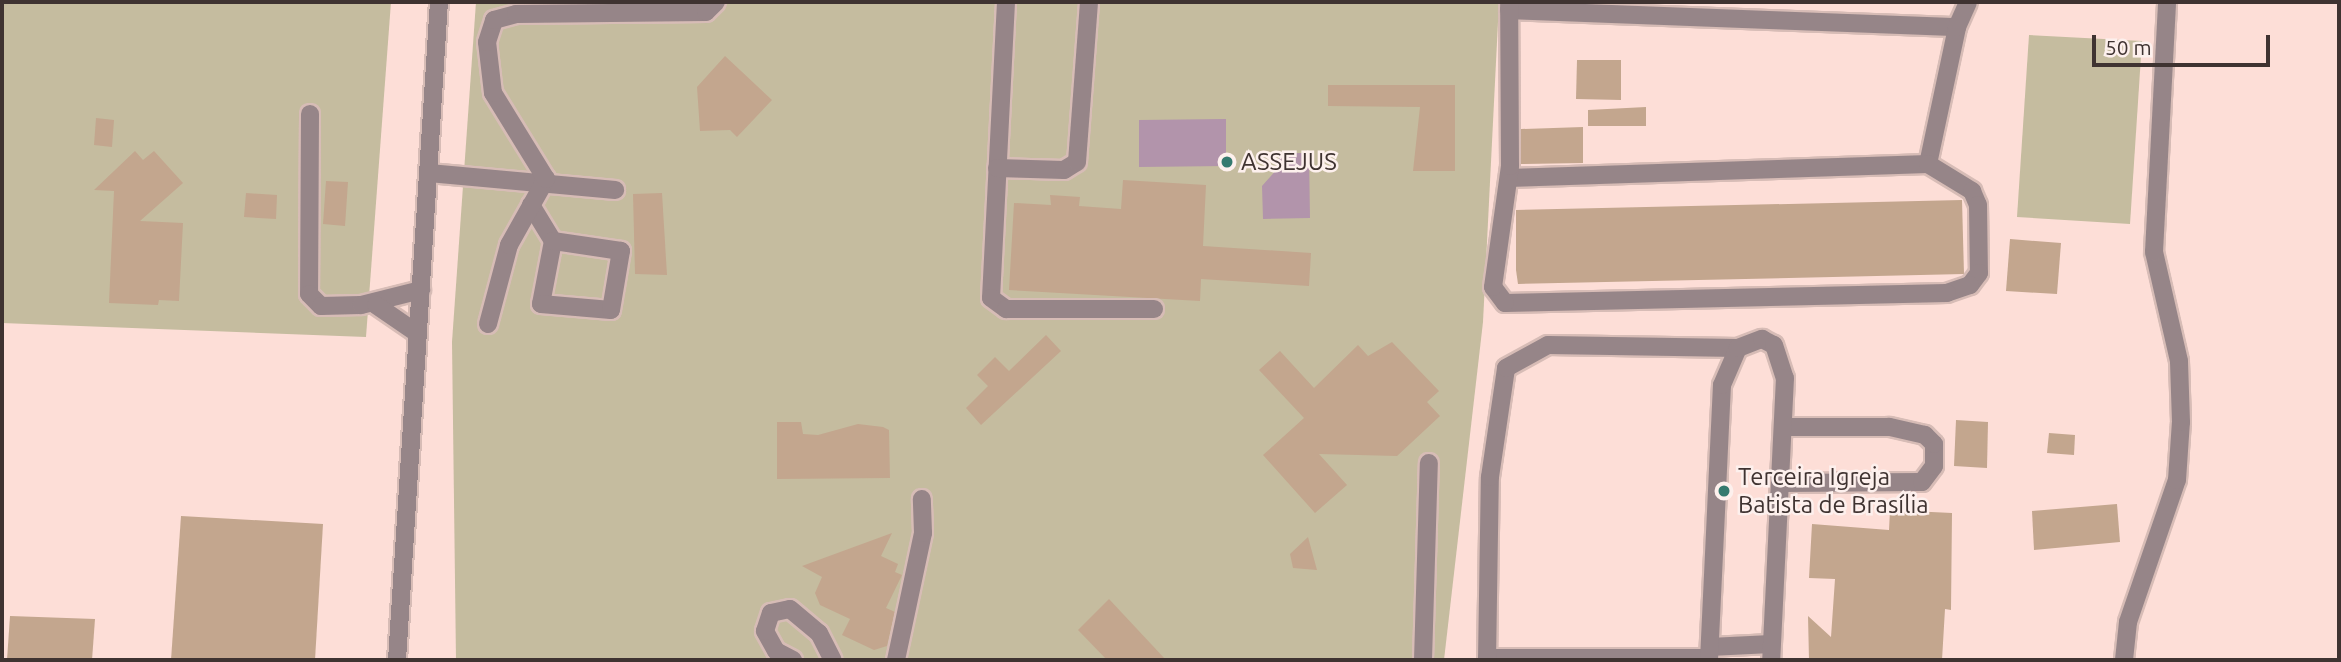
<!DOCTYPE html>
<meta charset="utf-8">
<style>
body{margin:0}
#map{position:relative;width:2341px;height:662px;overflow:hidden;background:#fdded7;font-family:Ubuntu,sans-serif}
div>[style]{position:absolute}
.green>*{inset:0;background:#c5bc9f}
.water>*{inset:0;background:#b294ab}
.building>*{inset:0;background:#c3a68e}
.roads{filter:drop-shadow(2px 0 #d7bcb6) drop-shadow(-2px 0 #d7bcb6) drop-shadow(0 2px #d7bcb6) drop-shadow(0 -2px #d7bcb6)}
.minor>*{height:18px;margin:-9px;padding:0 9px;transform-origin:9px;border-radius:9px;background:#968588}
.dots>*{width:19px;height:19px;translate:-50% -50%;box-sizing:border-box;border:4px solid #fdf0ed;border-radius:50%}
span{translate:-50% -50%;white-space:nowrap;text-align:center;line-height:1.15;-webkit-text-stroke:5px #fdf0ed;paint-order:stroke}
.poi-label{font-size:24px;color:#3f3331}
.left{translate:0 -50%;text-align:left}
.frame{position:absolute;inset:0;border:4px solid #3f3331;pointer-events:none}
.scale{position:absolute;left:2092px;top:35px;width:178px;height:32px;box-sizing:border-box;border:4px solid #3f3331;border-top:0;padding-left:9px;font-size:21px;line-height:24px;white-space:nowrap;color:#3f3331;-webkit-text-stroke:5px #fdf0ed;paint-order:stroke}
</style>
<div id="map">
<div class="green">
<i style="clip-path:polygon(2px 2px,391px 2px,366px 337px,2px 323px)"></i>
<i style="clip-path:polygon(476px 2px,1499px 2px,1483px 322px,1444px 660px,456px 660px,452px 342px)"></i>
<i style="clip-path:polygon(2029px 35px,2142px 41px,2130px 224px,2017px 217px)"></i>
</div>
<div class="water">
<i style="clip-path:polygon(1226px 119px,1226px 166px,1139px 167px,1139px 120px)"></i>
<i style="clip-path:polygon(1279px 153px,1309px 153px,1310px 218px,1263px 219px,1262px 186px,1279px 167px)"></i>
</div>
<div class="building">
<i style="clip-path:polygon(725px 56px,772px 100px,737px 137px,730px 130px,700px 131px,697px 87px)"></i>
<i style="clip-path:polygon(1577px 60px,1621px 60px,1621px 100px,1576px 99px)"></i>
<i style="clip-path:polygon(1328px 85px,1455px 85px,1455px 171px,1413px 171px,1420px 107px,1328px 106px)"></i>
<i style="clip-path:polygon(1646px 107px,1646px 126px,1588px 126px,1588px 110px)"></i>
<i style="clip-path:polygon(96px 118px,114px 120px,112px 147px,94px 145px)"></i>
<i style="clip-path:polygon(1583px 127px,1583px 163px,1521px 164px,1521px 129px)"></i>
<i style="clip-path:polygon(135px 151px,143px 160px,154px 151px,183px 183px,140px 221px,183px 223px,179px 301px,159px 300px,158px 305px,109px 303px,114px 191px,94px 190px)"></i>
<i style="clip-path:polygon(1123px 180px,1206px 185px,1203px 246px,1311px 253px,1309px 286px,1201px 279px,1200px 301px,1009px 290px,1014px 203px,1051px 205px,1050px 195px,1080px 197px,1079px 206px,1121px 209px)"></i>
<i style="clip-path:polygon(326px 181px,348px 182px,345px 226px,323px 224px)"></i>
<i style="clip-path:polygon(246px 193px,277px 195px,276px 219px,244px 217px)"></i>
<i style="clip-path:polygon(662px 193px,667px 275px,635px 274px,633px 194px)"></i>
<i style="clip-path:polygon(1962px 200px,1964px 274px,1518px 284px,1516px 270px,1516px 210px)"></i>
<i style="clip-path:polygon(2010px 239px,2061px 243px,2057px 294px,2006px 291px)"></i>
<i style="clip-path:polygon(1046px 335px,1061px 351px,981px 425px,966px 408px,988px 386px,977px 375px,995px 357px,1009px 371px)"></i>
<i style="clip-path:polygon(1392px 342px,1439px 391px,1427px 402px,1440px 416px,1397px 456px,1319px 454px,1347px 485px,1315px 513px,1263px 455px,1304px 418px,1259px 370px,1280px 351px,1314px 388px,1358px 345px,1368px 356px)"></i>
<i style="clip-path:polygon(1956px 420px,1988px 422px,1987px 468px,1954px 466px)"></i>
<i style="clip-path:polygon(777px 422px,801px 422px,803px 434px,818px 435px,858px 424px,883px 427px,889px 430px,890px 478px,777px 479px)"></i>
<i style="clip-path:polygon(2049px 433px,2075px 435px,2074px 455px,2047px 453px)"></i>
<i style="clip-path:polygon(2117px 504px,2120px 542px,2034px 550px,2032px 511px)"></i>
<i style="clip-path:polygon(1890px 510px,1952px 513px,1951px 610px,1945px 609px,1942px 660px,1809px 660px,1808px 616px,1831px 637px,1835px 579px,1809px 578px,1812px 524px,1889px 530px)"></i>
<i style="clip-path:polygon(181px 516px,323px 524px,315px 660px,171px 660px)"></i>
<i style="clip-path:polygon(892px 533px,881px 556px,898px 564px,895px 572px,902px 575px,886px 608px,895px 612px,887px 646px,874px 650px,842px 635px,850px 619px,820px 605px,815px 593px,822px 577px,802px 566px)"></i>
<i style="clip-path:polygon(1308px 537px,1317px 570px,1293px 568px,1290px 554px)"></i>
<i style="clip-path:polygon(1109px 599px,1166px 660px,1107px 660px,1078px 630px)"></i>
<i style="clip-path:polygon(10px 616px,95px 619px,92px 660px,7px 660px)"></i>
</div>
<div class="roads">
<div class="minor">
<i style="left:1006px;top:2px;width:296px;rotate:92.9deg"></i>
<i style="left:991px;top:298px;width:19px;rotate:36deg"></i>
<i style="left:1006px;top:309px;width:148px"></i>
<i style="left:1509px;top:10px;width:448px;rotate:2.2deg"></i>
<i style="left:310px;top:114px;width:180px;rotate:90.3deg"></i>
<i style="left:309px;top:294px;width:17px;rotate:45deg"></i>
<i style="left:321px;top:306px;width:40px;rotate:-1.4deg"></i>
<i style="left:361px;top:305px;width:62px;rotate:-14deg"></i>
<i style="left:1928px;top:164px;width:140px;rotate:-78deg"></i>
<i style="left:1957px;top:27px;width:27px;rotate:-66deg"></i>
<i style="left:997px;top:168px;width:67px;rotate:1.7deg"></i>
<i style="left:1064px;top:170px;width:15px;rotate:-32deg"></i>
<i style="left:1077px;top:162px;width:160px;rotate:-85.7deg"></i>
<i style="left:429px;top:173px;width:187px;rotate:5.2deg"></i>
<i style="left:1509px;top:178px;width:419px;rotate:-1.9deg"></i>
<i style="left:1928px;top:164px;width:52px;rotate:31.5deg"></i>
<i style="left:1972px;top:191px;width:15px;rotate:67deg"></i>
<i style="left:1978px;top:205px;width:68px;rotate:89.2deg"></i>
<i style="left:1979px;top:273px;width:15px;rotate:127deg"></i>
<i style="left:1970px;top:285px;width:24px;rotate:161deg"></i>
<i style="left:1947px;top:293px;width:442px;rotate:178.7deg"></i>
<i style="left:1505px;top:303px;width:20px;rotate:-127deg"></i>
<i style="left:1493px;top:287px;width:122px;rotate:-82deg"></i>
<i style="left:1510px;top:166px;width:164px;rotate:-90.3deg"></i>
<i style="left:531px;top:205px;width:42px;rotate:58.6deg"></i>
<i style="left:553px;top:241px;width:64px;rotate:100.8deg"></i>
<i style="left:541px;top:304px;width:70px;rotate:4.9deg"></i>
<i style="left:611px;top:310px;width:60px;rotate:-80.4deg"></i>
<i style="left:621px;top:251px;width:69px;rotate:-171.6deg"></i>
<i style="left:376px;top:305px;width:51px;rotate:34.6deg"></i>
<i style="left:488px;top:324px;width:82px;rotate:-75.1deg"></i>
<i style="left:509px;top:245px;width:76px;rotate:-60.7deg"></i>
<i style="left:546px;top:179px;width:101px;rotate:-121.6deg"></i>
<i style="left:493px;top:93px;width:51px;rotate:-96.7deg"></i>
<i style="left:487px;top:42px;width:23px;rotate:-72deg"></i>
<i style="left:494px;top:20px;width:23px;rotate:-15deg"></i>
<i style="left:516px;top:14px;width:190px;rotate:-0.6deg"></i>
<i style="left:706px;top:12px;width:14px;rotate:-45deg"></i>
<i style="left:1781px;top:483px;width:141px;rotate:-0.4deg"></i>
<i style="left:1922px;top:482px;width:20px;rotate:-53deg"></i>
<i style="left:1934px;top:466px;width:22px;rotate:-90deg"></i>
<i style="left:1934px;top:444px;width:13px;rotate:-135deg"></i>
<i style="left:1925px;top:435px;width:37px;rotate:-167deg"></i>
<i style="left:1889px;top:427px;width:104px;rotate:180deg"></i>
<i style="left:1710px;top:647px;width:61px;rotate:-2.8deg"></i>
<i style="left:1487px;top:658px;width:222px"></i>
<i style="left:397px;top:660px;width:659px;rotate:-86.35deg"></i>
<i style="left:793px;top:660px;width:19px;rotate:-152deg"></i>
<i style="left:776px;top:651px;width:23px;rotate:-119deg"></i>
<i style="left:765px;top:631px;width:19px;rotate:-72deg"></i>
<i style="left:771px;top:613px;width:19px;rotate:-12deg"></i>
<i style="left:790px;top:609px;width:38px;rotate:40deg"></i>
<i style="left:819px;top:633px;width:30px;rotate:63deg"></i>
<i style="left:896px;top:660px;width:130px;rotate:-78deg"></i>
<i style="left:923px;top:533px;width:34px;rotate:-92deg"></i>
<i style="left:1423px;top:660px;width:197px;rotate:-88.3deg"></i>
<i style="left:1487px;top:660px;width:183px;rotate:-89.1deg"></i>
<i style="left:1490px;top:477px;width:110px;rotate:-81.6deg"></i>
<i style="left:1506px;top:368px;width:48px;rotate:-28.7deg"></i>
<i style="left:1548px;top:345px;width:190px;rotate:0.9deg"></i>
<i style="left:1709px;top:660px;width:275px;rotate:-87.3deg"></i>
<i style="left:1722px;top:385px;width:40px;rotate:-66.6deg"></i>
<i style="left:1738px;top:348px;width:26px;rotate:-21deg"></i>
<i style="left:1762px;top:339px;width:13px;rotate:27deg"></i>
<i style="left:1774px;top:345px;width:35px;rotate:72deg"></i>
<i style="left:1785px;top:378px;width:282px;rotate:92.8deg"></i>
<i style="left:2124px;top:660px;width:38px;rotate:-84deg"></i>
<i style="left:2128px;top:622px;width:150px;rotate:-71deg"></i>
<i style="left:2177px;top:480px;width:58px;rotate:-86.1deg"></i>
<i style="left:2181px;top:422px;width:61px;rotate:-91.9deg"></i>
<i style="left:2179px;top:361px;width:112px;rotate:-102.9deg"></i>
<i style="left:2154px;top:252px;width:250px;rotate:-87deg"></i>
</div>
</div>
<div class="dots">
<i style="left:1227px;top:162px;background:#357a6f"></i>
<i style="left:1724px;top:491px;background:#357a6f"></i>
</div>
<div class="poi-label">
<span class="left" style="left:1241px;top:162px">ASSEJUS</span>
<span class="left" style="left:1738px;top:491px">Terceira Igreja<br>Batista de Brasília</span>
</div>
<div class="frame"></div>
<div class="scale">50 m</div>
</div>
